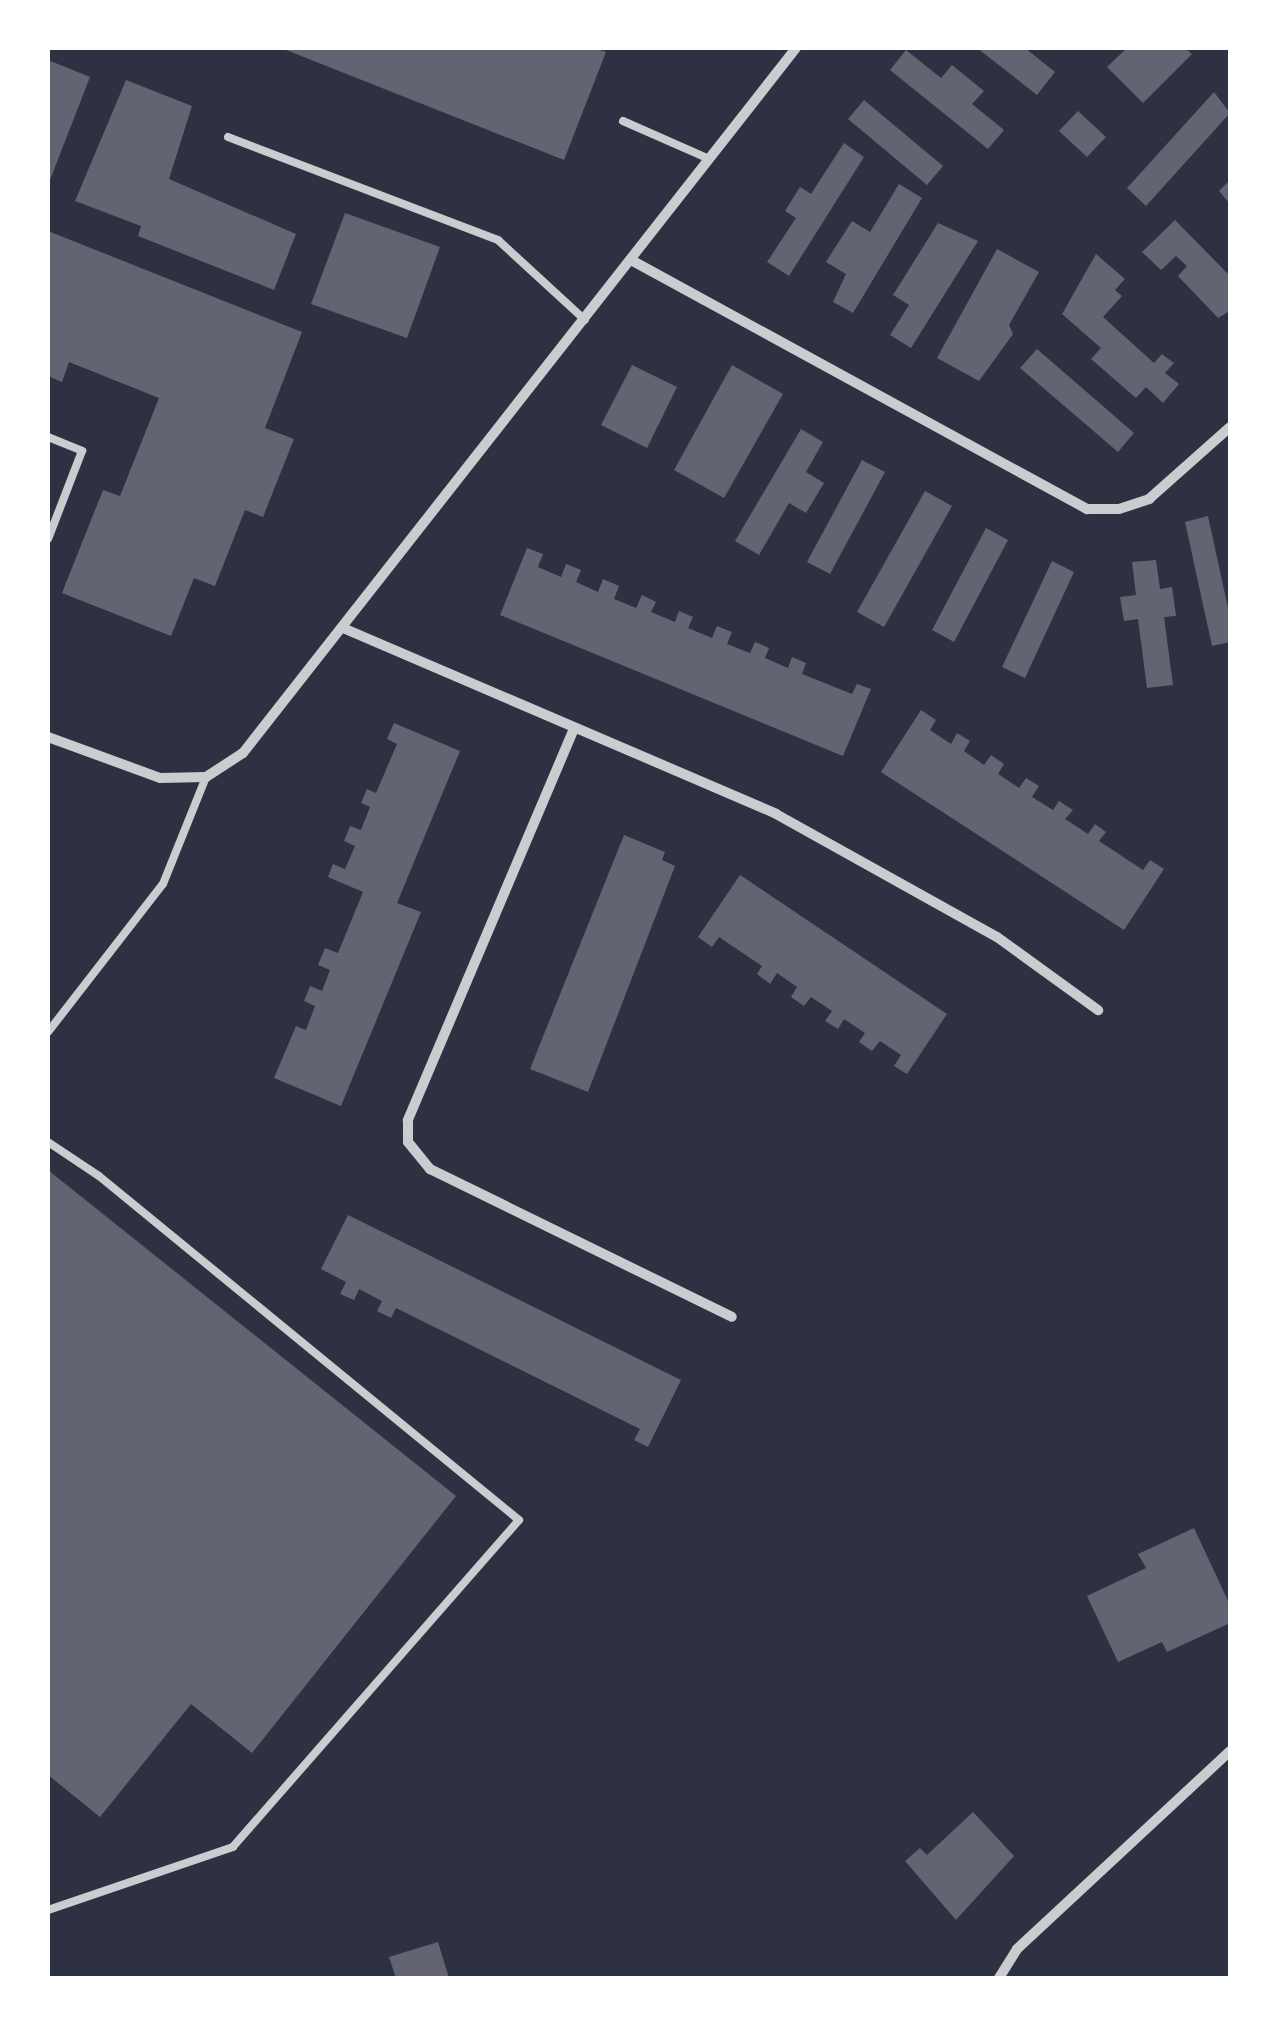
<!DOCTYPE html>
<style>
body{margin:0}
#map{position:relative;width:1278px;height:2026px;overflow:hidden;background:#2d3142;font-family:"Times New Roman",serif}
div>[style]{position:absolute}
.building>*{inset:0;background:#626471}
.service>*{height:8px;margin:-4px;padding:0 4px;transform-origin:4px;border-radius:4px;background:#caccd0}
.minor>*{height:10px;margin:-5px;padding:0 5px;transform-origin:5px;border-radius:5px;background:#caccd0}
span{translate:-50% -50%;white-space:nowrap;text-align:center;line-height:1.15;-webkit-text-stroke:10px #fff;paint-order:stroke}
.frame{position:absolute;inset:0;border:50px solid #fff;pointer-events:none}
</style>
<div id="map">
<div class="building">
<i style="clip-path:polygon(281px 48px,594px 48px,606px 52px,564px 160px)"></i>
<i style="clip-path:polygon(977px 48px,1025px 48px,1055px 72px,1037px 95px)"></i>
<i style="clip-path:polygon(1127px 48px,1185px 48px,1192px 54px,1143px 103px,1107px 67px)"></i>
<i style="clip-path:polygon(906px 50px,941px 78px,952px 65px,984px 91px,972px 104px,1004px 130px,988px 149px,890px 70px)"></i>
<i style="clip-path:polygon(48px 60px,90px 77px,48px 185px)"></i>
<i style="clip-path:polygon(126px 80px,192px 106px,169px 179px,296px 234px,274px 290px,138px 236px,141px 226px,75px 201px)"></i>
<i style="clip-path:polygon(1214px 92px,1230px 113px,1146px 206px,1127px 188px)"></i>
<i style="clip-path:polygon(864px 100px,943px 166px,927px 185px,848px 119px)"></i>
<i style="clip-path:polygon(1078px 111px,1106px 137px,1087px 157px,1059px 131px)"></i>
<i style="clip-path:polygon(844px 143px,864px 157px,789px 276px,767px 262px,796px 218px,785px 211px,800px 187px,811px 194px)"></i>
<i style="clip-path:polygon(1230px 180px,1230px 204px,1219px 191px)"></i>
<i style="clip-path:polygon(899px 184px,922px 198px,853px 313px,833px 302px,846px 274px,826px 262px,852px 221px,870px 232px)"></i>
<i style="clip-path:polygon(345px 213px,440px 247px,407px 338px,311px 304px)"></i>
<i style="clip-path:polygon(1175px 220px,1230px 276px,1230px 311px,1218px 318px,1178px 276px,1187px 266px,1176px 256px,1161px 270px,1142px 252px)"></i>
<i style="clip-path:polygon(938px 223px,978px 241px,911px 348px,890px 335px,909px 305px,893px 295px)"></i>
<i style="clip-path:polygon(48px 231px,302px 332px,265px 428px,294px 439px,263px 517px,245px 510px,215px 586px,194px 578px,171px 636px,62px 593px,103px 490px,120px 496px,159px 398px,69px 362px,62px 382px,48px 376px)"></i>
<i style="clip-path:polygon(997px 249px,1039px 272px,1009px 325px,1013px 334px,979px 381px,937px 358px)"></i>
<i style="clip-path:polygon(1096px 254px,1125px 279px,1115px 290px,1122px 296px,1103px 317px,1154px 363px,1162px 354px,1174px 363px,1165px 373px,1179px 384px,1163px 403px,1146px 387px,1136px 398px,1091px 359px,1101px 348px,1062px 314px)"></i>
<i style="clip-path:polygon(1037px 349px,1134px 433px,1118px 452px,1020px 368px)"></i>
<i style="clip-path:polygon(632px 365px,677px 387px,647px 448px,601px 425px)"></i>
<i style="clip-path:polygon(732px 365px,783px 394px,724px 498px,674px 470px)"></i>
<i style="clip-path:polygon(801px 429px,823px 442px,806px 472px,824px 483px,806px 513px,789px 503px,759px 555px,735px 541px)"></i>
<i style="clip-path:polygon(862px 460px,885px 472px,830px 574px,807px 562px)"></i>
<i style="clip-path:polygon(925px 491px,952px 506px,884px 627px,857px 612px)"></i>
<i style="clip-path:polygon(1208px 516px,1230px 617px,1230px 642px,1212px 646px,1185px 522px)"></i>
<i style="clip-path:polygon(986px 528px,1008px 540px,954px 642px,932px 630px)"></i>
<i style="clip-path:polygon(527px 548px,543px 554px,538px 567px,561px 577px,566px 564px,581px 570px,576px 582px,598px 592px,603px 579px,619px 586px,614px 599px,636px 608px,642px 595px,656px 602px,651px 612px,675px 622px,679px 611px,693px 617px,688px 628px,712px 638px,717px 626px,732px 632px,727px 644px,750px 653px,755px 642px,769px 648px,765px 658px,788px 668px,792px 657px,806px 663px,802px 674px,852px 694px,857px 684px,871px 689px,843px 756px,500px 615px)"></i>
<i style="clip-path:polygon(1156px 560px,1160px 589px,1172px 587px,1176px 616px,1164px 617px,1173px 685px,1147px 688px,1138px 619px,1124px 621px,1120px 597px,1136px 595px,1132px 562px)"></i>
<i style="clip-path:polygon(1052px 561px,1074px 572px,1025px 678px,1002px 667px)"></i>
<i style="clip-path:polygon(921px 710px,936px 720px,930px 730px,951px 744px,957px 733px,970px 741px,964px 751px,984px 765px,991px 755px,1004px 764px,998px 774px,1019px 788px,1026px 778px,1039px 786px,1032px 797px,1053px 810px,1059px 801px,1073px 810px,1065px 819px,1088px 834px,1095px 824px,1106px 832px,1099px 841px,1143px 870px,1150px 860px,1164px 869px,1124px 930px,881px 772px)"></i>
<i style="clip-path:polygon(394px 723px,460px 751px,397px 903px,421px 912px,341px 1106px,274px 1078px,296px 1026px,306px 1030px,315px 1006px,304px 1001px,310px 986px,322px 991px,330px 970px,318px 965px,325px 948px,338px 953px,363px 892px,328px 877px,333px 864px,345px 869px,355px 846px,344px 841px,350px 826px,361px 830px,370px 807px,361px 803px,367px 789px,376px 793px,397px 744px,387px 739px)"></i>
<i style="clip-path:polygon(624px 835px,665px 852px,662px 860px,675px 866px,588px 1092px,530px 1069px)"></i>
<i style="clip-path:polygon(740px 875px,947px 1014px,907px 1074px,894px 1066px,901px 1055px,880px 1041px,872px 1051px,859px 1042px,865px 1033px,844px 1019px,838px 1029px,825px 1021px,832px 1011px,811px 997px,804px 1006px,791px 997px,797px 987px,777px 973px,770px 984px,757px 974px,762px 966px,719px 937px,712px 947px,698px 937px)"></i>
<i style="clip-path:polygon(48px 1170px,456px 1496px,252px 1753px,191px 1704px,100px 1817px,48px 1775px)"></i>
<i style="clip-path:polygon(348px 1215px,681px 1380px,648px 1447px,634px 1440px,640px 1429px,396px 1308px,391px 1318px,377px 1311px,382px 1301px,359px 1289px,354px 1300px,340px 1294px,346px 1282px,321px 1269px)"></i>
<i style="clip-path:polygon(1194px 1528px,1230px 1605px,1230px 1623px,1167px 1652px,1162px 1642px,1118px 1662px,1087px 1596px,1146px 1568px,1138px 1554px)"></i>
<i style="clip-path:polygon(973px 1812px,1014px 1856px,956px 1920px,905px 1861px,920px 1848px,927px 1855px)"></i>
<i style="clip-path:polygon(438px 1942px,449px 1978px,396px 1978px,389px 1957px)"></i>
</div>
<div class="service">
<i style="left:623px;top:121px;width:94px;rotate:23.8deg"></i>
<i style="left:228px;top:137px;width:289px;rotate:20.9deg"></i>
<i style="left:498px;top:240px;width:118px;rotate:42.6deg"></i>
<i style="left:48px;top:437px;width:37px;rotate:22deg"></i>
<i style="left:82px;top:451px;width:94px;rotate:111.1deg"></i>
<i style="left:48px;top:1032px;width:187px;rotate:-52.2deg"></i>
<i style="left:163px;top:884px;width:115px;rotate:-68.1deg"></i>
<i style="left:48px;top:1142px;width:61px;rotate:33.7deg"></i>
<i style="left:99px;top:1176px;width:543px;rotate:39.32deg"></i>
<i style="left:519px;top:1520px;width:434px;rotate:131.2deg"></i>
<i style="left:233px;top:1847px;width:195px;rotate:161.2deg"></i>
</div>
<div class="minor">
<i style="left:631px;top:260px;width:520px;rotate:28.64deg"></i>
<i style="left:1087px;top:509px;width:32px"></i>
<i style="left:1119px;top:509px;width:32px;rotate:-18deg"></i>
<i style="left:1149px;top:499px;width:108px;rotate:-41.6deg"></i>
<i style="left:343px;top:628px;width:471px;rotate:23.2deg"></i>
<i style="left:776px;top:814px;width:253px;rotate:29.1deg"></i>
<i style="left:997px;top:937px;width:125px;rotate:35.9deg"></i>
<i style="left:573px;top:731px;width:423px;rotate:113deg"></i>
<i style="left:408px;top:1120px;width:22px;rotate:90deg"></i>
<i style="left:408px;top:1142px;width:35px;rotate:51deg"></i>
<i style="left:430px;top:1169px;width:336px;rotate:26.1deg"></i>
<i style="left:48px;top:737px;width:119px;rotate:20.1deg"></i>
<i style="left:160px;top:778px;width:46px;rotate:-1.2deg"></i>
<i style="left:206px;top:777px;width:44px;rotate:-33deg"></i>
<i style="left:243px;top:753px;width:896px;rotate:-51.89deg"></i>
<i style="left:999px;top:1978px;width:34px;rotate:-58deg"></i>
<i style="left:1017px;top:1949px;width:291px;rotate:-42.9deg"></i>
</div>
<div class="frame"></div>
</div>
